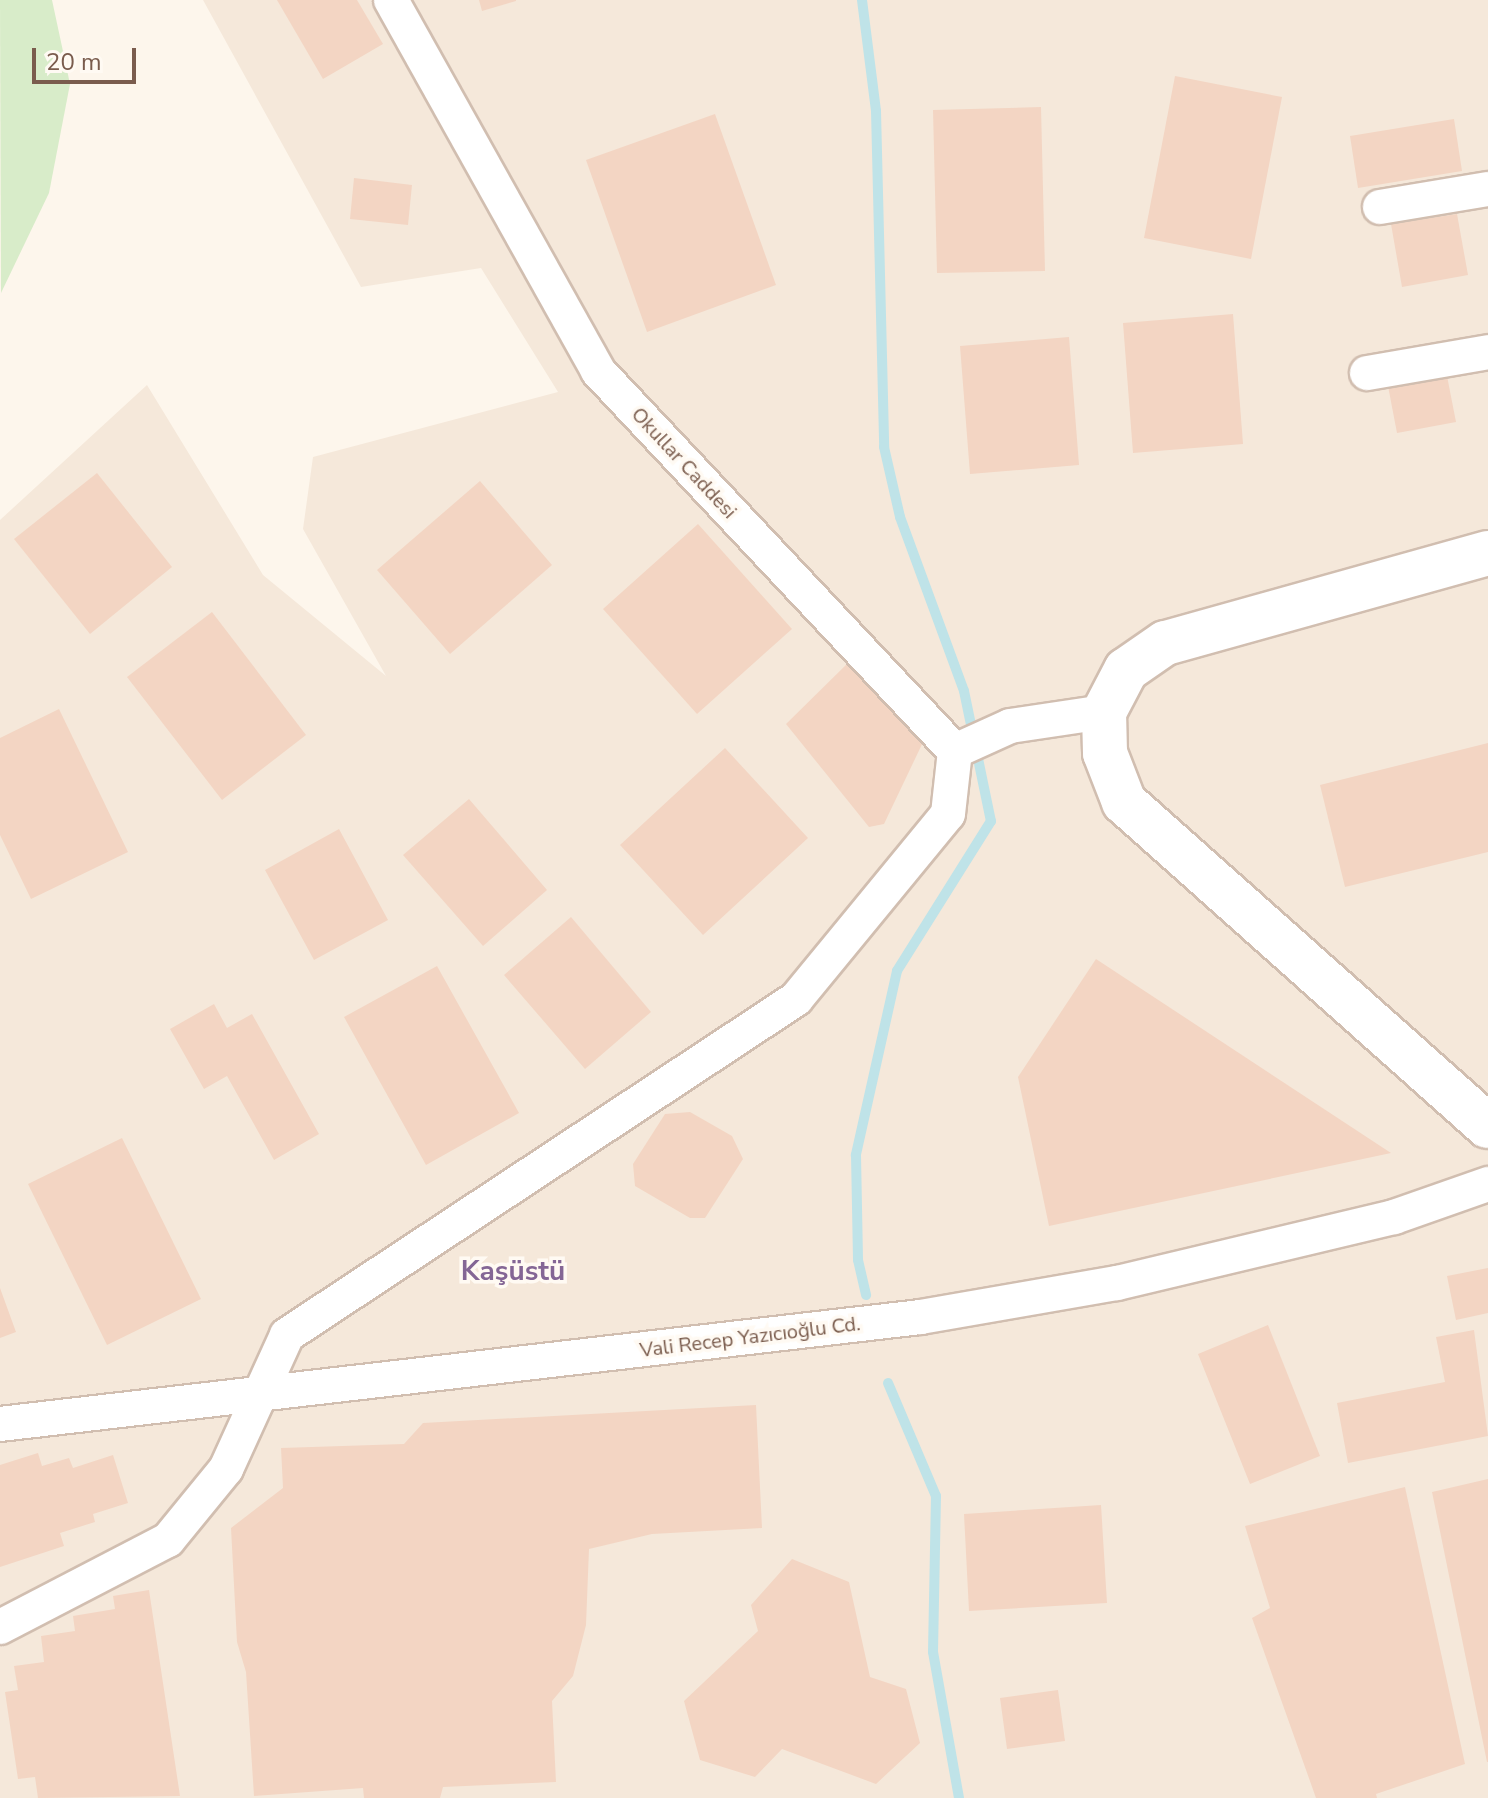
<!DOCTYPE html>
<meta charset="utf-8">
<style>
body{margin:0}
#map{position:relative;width:1488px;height:1798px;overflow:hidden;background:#fdf6ec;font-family:"Nunito Sans",sans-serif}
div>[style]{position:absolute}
.residential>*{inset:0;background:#f5e8da}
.green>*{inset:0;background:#d8ecc9}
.stream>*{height:10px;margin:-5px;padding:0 5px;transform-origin:5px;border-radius:5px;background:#bfe3e8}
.building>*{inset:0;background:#f3d5c3}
.roads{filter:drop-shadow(2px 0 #d1beb0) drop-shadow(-2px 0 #d1beb0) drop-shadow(0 2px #d1beb0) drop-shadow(0 -2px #d1beb0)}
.minor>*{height:34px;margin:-17px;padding:0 17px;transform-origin:17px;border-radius:17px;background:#fff}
.tertiary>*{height:44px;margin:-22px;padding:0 22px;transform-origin:22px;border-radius:22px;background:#fff}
span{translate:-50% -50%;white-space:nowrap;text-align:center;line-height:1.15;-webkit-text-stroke:7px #fffaf3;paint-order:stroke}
.street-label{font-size:20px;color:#7a5c4d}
.district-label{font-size:28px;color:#846695;font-weight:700}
.scale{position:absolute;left:32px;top:48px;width:104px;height:36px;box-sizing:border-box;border:4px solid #7a5c4d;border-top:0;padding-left:10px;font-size:24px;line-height:28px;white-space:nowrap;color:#7a5c4d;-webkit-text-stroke:6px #fffaf3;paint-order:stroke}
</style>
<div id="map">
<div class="residential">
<i style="clip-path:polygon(203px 0,1488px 0,1488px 1798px,0 1798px,0 520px,147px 385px,263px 575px,386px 676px,303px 529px,313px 457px,558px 392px,481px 268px,361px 287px)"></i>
</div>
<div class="green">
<i style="clip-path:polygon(0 0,52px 0,70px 84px,49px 193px,1px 293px)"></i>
</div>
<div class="stream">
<i style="left:862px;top:0;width:112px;rotate:82.8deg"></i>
<i style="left:876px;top:111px;width:336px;rotate:88.6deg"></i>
<i style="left:884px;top:447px;width:72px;rotate:77.1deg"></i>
<i style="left:900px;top:517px;width:185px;rotate:69.8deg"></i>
<i style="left:964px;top:691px;width:133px;rotate:78.3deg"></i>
<i style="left:991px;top:821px;width:177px;rotate:122.1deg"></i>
<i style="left:897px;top:971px;width:189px;rotate:102.6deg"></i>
<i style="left:856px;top:1155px;width:105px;rotate:88.9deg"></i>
<i style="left:858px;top:1260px;width:36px;rotate:77deg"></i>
<i style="left:888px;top:1383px;width:123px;rotate:67deg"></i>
<i style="left:936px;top:1496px;width:156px;rotate:91.1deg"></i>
<i style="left:933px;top:1652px;width:148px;rotate:79.9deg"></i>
</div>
<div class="building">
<i style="clip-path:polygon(277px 0,357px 0,383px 44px,323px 79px)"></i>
<i style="clip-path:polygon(479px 0,516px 0,516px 1px,482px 11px)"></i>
<i style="clip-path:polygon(1175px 76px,1282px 97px,1251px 259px,1144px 238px)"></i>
<i style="clip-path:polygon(1041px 107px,1045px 271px,937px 273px,933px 110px)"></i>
<i style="clip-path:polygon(715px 114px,776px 285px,647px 332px,586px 160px)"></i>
<i style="clip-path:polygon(1454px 119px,1462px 171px,1358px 188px,1350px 136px)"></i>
<i style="clip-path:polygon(354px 178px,412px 185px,408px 225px,350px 219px)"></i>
<i style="clip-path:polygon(1457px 214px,1468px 275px,1402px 287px,1391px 224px)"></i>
<i style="clip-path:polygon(1233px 314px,1243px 444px,1133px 453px,1123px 323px)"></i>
<i style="clip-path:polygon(1069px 337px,1079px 465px,970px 474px,960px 346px)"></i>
<i style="clip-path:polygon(1447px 376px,1456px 422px,1397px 433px,1388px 386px)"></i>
<i style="clip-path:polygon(97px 473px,172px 567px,90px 634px,14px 539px)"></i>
<i style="clip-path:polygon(480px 481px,552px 565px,450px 654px,377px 570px)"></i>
<i style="clip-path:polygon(698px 524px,792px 629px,697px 714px,603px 609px)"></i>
<i style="clip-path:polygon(212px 612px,306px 735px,222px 800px,127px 677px)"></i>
<i style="clip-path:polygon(850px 661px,924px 740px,884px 824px,869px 827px,786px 724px)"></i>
<i style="clip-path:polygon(59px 709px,128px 852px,31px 899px,0 835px,0 738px)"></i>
<i style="clip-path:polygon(1488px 743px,1488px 852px,1345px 887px,1320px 785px)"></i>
<i style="clip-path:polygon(725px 748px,808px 838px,703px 935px,620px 845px)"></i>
<i style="clip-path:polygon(469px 799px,547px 890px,483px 946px,403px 855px)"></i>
<i style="clip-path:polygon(339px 829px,388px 920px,314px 960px,265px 870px)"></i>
<i style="clip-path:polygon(571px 917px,651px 1012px,585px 1069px,504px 975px)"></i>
<i style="clip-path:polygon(1096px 959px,1391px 1153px,1049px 1226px,1018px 1077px)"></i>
<i style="clip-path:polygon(437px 966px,519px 1113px,426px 1165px,344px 1017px)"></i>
<i style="clip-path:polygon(214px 1004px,227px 1028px,252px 1014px,319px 1134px,274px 1160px,227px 1076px,204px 1089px,170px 1029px)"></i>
<i style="clip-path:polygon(690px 1112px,732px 1136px,743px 1159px,705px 1218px,690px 1218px,635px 1186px,633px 1164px,665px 1114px)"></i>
<i style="clip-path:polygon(122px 1138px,201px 1299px,107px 1345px,28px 1184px)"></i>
<i style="clip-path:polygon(1488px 1268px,1488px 1313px,1456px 1320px,1447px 1276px)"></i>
<i style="clip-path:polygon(0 1288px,16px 1332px,0 1338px)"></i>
<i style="clip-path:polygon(1268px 1325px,1320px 1456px,1250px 1484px,1198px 1354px)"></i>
<i style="clip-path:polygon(1474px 1330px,1488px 1436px,1348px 1463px,1337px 1403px,1445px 1382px,1436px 1337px)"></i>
<i style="clip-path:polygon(756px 1405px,762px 1528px,652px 1534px,589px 1549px,586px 1625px,573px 1676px,552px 1701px,556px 1782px,443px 1787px,440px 1798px,364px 1798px,363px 1788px,254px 1796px,246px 1672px,237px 1642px,231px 1528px,283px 1488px,281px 1448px,404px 1444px,423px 1423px)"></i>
<i style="clip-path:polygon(38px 1453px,42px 1466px,69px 1458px,73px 1468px,113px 1455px,128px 1503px,93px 1514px,95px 1522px,60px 1533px,64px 1546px,0 1567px,0 1465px)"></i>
<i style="clip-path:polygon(1488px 1479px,1488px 1762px,1487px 1762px,1432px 1492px)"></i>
<i style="clip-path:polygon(1405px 1487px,1465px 1764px,1376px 1794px,1377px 1798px,1316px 1798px,1252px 1618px,1270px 1608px,1245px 1526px)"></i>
<i style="clip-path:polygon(1101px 1505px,1107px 1603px,969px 1611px,964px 1514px)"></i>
<i style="clip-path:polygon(792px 1559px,849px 1582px,870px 1677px,906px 1689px,920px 1743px,876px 1784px,782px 1749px,755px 1777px,700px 1760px,684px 1701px,758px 1631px,751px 1605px)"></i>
<i style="clip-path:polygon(149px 1590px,180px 1796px,38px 1798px,35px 1777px,18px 1779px,5px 1692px,18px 1690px,14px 1666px,44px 1662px,41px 1636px,75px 1631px,73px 1616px,115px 1609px,113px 1596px)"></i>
<i style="clip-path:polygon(1058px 1690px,1065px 1741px,1007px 1749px,1000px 1698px)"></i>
</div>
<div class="roads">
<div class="minor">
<i style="left:391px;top:0;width:425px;rotate:60.8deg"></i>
<i style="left:598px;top:371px;width:521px;rotate:46.79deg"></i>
<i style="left:1380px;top:207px;width:109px;rotate:-9.5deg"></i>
<i style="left:1367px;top:373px;width:123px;rotate:-9.8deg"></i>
<i style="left:955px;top:751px;width:60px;rotate:-24.4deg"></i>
<i style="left:1010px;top:726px;width:95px;rotate:-8.5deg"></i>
<i style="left:0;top:1424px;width:926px;rotate:-6.63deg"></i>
<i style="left:920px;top:1317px;width:200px;rotate:-9.8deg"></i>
<i style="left:1117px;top:1283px;width:285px;rotate:-13.4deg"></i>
<i style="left:1394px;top:1217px;width:100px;rotate:-19.3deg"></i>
<i style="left:0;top:1627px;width:189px;rotate:-27.4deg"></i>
<i style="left:168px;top:1540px;width:92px;rotate:-50.8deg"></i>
<i style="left:226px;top:1469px;width:147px;rotate:-65.5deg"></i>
<i style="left:287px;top:1335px;width:610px;rotate:-33.43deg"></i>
<i style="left:796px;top:999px;width:239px;rotate:-50.6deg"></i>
<i style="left:948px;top:814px;width:63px;rotate:-83.7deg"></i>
</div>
<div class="tertiary">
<i style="left:1488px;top:553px;width:335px;rotate:164.4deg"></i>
<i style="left:1165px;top:643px;width:47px;rotate:145.3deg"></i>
<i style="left:1126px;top:670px;width:47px;rotate:117.6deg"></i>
<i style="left:1104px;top:712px;width:41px;rotate:88.6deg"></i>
<i style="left:1105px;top:753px;width:53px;rotate:68.8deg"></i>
<i style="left:1124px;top:802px;width:487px;rotate:41.7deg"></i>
</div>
</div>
<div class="street-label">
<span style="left:684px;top:463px;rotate:47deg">Okullar Caddesi</span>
<span style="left:750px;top:1337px;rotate:-7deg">Vali Recep Yazıcıoğlu Cd.</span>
</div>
<div class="district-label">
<span style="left:513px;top:1271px">Kaşüstü</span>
</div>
<div class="scale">20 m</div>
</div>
